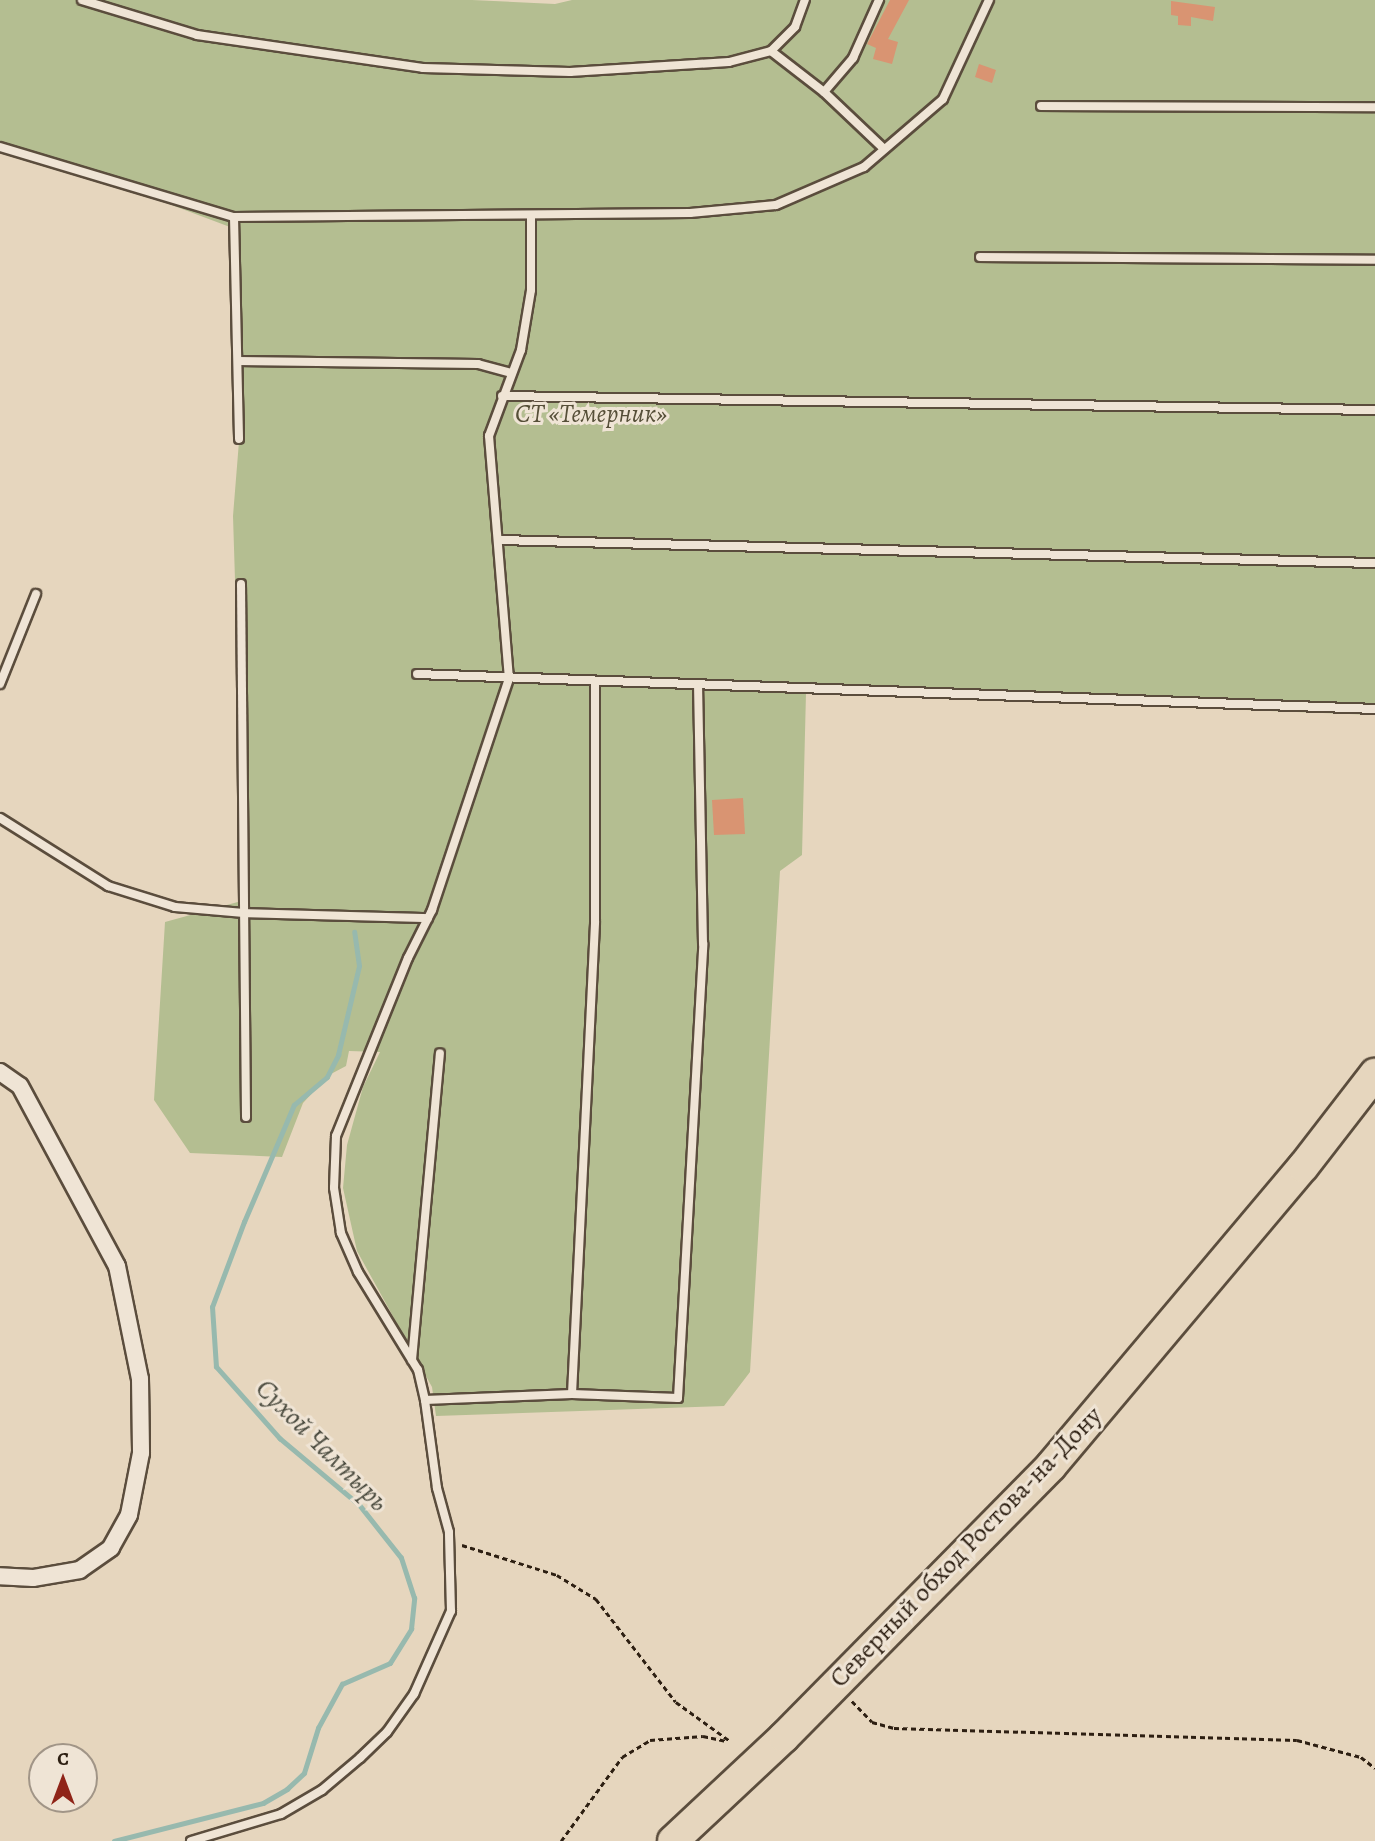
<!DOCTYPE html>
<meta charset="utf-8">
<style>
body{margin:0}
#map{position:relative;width:1375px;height:1841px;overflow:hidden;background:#e6d6be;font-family:Alegreya,serif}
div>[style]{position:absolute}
.green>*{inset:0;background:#b4be91}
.stream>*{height:4.5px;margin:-2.25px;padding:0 2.25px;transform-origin:2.25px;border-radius:2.25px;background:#97b9ae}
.building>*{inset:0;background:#d99472}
.path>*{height:2.5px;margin-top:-1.25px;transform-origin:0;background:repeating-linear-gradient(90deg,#2d1f12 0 5px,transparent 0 8.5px)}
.roads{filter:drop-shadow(2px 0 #5b4d3d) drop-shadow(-2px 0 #5b4d3d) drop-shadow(0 2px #5b4d3d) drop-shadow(0 -2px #5b4d3d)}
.lane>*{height:8px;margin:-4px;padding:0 4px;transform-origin:4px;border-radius:4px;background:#efe4d5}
.street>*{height:16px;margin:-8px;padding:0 8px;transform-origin:8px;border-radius:8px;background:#efe4d5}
.highway>*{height:30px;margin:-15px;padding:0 15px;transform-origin:15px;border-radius:15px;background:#e6d6be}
span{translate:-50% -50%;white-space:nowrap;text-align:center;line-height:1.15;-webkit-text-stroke:6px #efe4d5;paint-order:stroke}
.park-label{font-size:26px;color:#564f38;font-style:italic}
.street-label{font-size:26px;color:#2d1f12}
.water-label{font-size:28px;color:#4d4d41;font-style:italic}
.north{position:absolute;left:28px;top:1743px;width:70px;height:70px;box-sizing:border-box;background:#efe4d5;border:2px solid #a19587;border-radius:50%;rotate:0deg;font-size:19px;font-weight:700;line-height:28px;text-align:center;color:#2d1f12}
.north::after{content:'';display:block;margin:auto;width:24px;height:32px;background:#8f2418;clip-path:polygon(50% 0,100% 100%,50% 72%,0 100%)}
</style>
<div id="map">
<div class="green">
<i style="clip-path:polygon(0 0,472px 0,555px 4px,572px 0,1375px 0,1375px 715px,806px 693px,802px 855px,780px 871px,750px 1372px,724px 1406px,436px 1416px,432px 1387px,357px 1251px,343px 1188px,347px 1145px,363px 1087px,380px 1052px,349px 1051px,346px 1066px,329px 1075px,303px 1103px,282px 1157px,190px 1153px,154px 1100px,165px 922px,245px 900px,233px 516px,240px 429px,233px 356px,238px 230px,137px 192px,0 153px)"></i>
</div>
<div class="stream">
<i style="left:114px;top:1841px;width:154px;rotate:-14.3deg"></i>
<i style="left:263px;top:1803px;width:28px;rotate:-30deg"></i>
<i style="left:287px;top:1789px;width:23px;rotate:-43deg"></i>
<i style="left:304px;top:1773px;width:47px;rotate:-72.7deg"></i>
<i style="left:318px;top:1728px;width:50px;rotate:-61.4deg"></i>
<i style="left:342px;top:1684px;width:52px;rotate:-23.6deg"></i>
<i style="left:390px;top:1663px;width:40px;rotate:-58deg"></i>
<i style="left:411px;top:1629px;width:31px;rotate:-84deg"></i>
<i style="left:414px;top:1598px;width:42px;rotate:-108deg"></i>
<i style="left:401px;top:1558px;width:68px;rotate:-128.4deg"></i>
<i style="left:359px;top:1505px;width:103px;rotate:-140.1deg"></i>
<i style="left:280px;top:1439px;width:96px;rotate:-131.6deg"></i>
<i style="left:216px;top:1367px;width:60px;rotate:-93.8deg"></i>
<i style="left:212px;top:1307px;width:91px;rotate:-69.4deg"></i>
<i style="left:244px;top:1222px;width:127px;rotate:-66.9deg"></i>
<i style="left:294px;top:1105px;width:43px;rotate:-40.3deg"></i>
<i style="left:327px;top:1077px;width:25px;rotate:-63deg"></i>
<i style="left:338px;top:1055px;width:91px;rotate:-76.7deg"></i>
<i style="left:359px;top:966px;width:34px;rotate:-98deg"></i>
</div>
<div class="building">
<i style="clip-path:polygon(890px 0,909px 0,888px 39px,898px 42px,892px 64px,873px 59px,876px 48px,867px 44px)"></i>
<i style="clip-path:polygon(1171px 1px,1215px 7px,1213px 21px,1191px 17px,1191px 26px,1178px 25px,1178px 16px,1171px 15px)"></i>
<i style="clip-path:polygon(979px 64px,996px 70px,992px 83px,975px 77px)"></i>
<i style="clip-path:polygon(743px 798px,745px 834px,714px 835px,712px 800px)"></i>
</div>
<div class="path">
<i style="left:462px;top:1545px;width:100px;rotate:17.5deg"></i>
<i style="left:557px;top:1575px;width:46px;rotate:31.6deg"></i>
<i style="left:596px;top:1599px;width:130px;rotate:52.2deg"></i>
<i style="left:676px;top:1702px;width:67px;rotate:35.8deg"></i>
<i style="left:852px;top:1701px;width:29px;rotate:46deg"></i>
<i style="left:872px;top:1722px;width:23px;rotate:15deg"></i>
<i style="left:894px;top:1728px;width:403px;rotate:1.7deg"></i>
<i style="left:1297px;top:1740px;width:66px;rotate:14.9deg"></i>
<i style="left:1361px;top:1757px;width:18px;rotate:38deg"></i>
<i style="left:561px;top:1841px;width:104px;rotate:-54deg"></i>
<i style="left:622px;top:1757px;width:33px;rotate:-31deg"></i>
<i style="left:650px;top:1740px;width:53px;rotate:-4.3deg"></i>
<i style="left:703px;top:1736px;width:25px;rotate:12deg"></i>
</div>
<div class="roads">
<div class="lane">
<i style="left:82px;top:0;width:120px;rotate:16.9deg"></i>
<i style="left:197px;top:35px;width:228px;rotate:8.3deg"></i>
<i style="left:423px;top:68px;width:147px;rotate:1.6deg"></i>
<i style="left:570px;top:72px;width:159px;rotate:-3.6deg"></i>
<i style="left:729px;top:62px;width:43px;rotate:-14.7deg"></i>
<i style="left:771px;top:51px;width:34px;rotate:-45deg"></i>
<i style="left:795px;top:27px;width:29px;rotate:-70deg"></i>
<i style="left:771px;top:51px;width:67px;rotate:37.7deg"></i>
<i style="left:824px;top:92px;width:81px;rotate:43.5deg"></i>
<i style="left:824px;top:92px;width:45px;rotate:-49.5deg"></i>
<i style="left:853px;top:58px;width:64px;rotate:-65.9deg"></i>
<i style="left:1041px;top:106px;width:334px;rotate:0.2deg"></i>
<i style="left:0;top:147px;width:244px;rotate:16.7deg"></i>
<i style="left:234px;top:217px;width:456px;rotate:-0.5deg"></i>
<i style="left:690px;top:213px;width:86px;rotate:-5.3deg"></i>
<i style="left:776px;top:205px;width:96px;rotate:-23.4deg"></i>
<i style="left:864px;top:167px;width:104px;rotate:-40.7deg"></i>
<i style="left:943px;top:99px;width:109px;rotate:-65.1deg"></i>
<i style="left:234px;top:217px;width:222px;rotate:88.7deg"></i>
<i style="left:980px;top:257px;width:395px;rotate:0.4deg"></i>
<i style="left:238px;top:361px;width:240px;rotate:0.7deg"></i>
<i style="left:478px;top:364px;width:35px;rotate:15deg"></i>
<i style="left:502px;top:396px;width:873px;rotate:0.92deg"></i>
<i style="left:500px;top:540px;width:875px;rotate:1.51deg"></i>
<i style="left:241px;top:584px;width:533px;rotate:89.46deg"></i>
<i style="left:417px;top:674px;width:959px;rotate:2.09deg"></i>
<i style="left:0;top:684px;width:97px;rotate:-68.2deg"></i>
<i style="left:0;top:818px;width:128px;rotate:32.2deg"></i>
<i style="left:108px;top:886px;width:70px;rotate:17.4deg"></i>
<i style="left:175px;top:907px;width:69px;rotate:5deg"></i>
<i style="left:244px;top:913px;width:184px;rotate:1.6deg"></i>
<i style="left:412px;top:1360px;width:308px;rotate:-84.8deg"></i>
<i style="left:572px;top:1394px;width:473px;rotate:-87.2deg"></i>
<i style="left:595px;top:922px;width:240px;rotate:-90deg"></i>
<i style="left:425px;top:1400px;width:147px;rotate:-2.3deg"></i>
<i style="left:572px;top:1394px;width:106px;rotate:2.2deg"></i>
<i style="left:678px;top:1398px;width:455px;rotate:-86.8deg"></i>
<i style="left:703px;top:944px;width:258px;rotate:-91.1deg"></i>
<i style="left:191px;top:1841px;width:94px;rotate:-16.7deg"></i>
<i style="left:281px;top:1814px;width:48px;rotate:-30.3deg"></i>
<i style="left:322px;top:1790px;width:50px;rotate:-40.1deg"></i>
<i style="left:360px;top:1758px;width:37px;rotate:-44deg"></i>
<i style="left:387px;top:1732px;width:47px;rotate:-54.6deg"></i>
<i style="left:414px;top:1694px;width:91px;rotate:-66deg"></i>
<i style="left:451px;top:1611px;width:79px;rotate:-91.5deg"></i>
<i style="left:449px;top:1532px;width:46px;rotate:-105.3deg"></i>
<i style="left:437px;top:1488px;width:89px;rotate:-97.8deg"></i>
<i style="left:425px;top:1400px;width:31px;rotate:-103deg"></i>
<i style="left:418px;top:1370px;width:115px;rotate:-121.5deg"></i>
<i style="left:358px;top:1272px;width:43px;rotate:-113.6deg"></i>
<i style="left:341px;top:1233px;width:46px;rotate:-98.8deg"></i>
<i style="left:334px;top:1188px;width:52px;rotate:-87.8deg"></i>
<i style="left:336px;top:1136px;width:192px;rotate:-68deg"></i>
<i style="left:408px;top:958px;width:54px;rotate:-63.4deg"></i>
<i style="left:432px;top:910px;width:243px;rotate:-71.6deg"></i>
<i style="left:509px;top:679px;width:244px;rotate:-94.7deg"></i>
<i style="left:489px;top:436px;width:92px;rotate:-69.6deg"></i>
<i style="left:521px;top:350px;width:61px;rotate:-80.5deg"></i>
<i style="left:531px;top:290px;width:75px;rotate:-90deg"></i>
</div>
<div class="street">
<i style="left:0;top:1072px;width:24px;rotate:35deg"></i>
<i style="left:20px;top:1086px;width:204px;rotate:61.7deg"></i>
<i style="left:117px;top:1266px;width:115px;rotate:78.5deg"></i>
<i style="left:140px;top:1379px;width:74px;rotate:89.2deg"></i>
<i style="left:141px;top:1453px;width:63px;rotate:101deg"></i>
<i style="left:129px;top:1515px;width:38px;rotate:119deg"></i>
<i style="left:111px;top:1548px;width:38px;rotate:145deg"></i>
<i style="left:80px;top:1570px;width:48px;rotate:170.3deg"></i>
<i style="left:33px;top:1578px;width:33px;rotate:-177deg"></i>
</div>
<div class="highway">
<i style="left:673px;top:1841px;width:152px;rotate:-43.1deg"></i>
<i style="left:784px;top:1737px;width:380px;rotate:-45.4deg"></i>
<i style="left:1051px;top:1466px;width:391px;rotate:-49.9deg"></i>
<i style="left:1303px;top:1167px;width:118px;rotate:-52.3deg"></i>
</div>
</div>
<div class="park-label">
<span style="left:591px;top:414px">СТ «Темерник»</span>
</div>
<div class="street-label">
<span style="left:966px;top:1547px;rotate:-46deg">Северный обход Ростова-на-Дону</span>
</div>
<div class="water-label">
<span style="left:322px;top:1445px;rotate:45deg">Сухой Чалтырь</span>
</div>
<div class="north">С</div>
</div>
